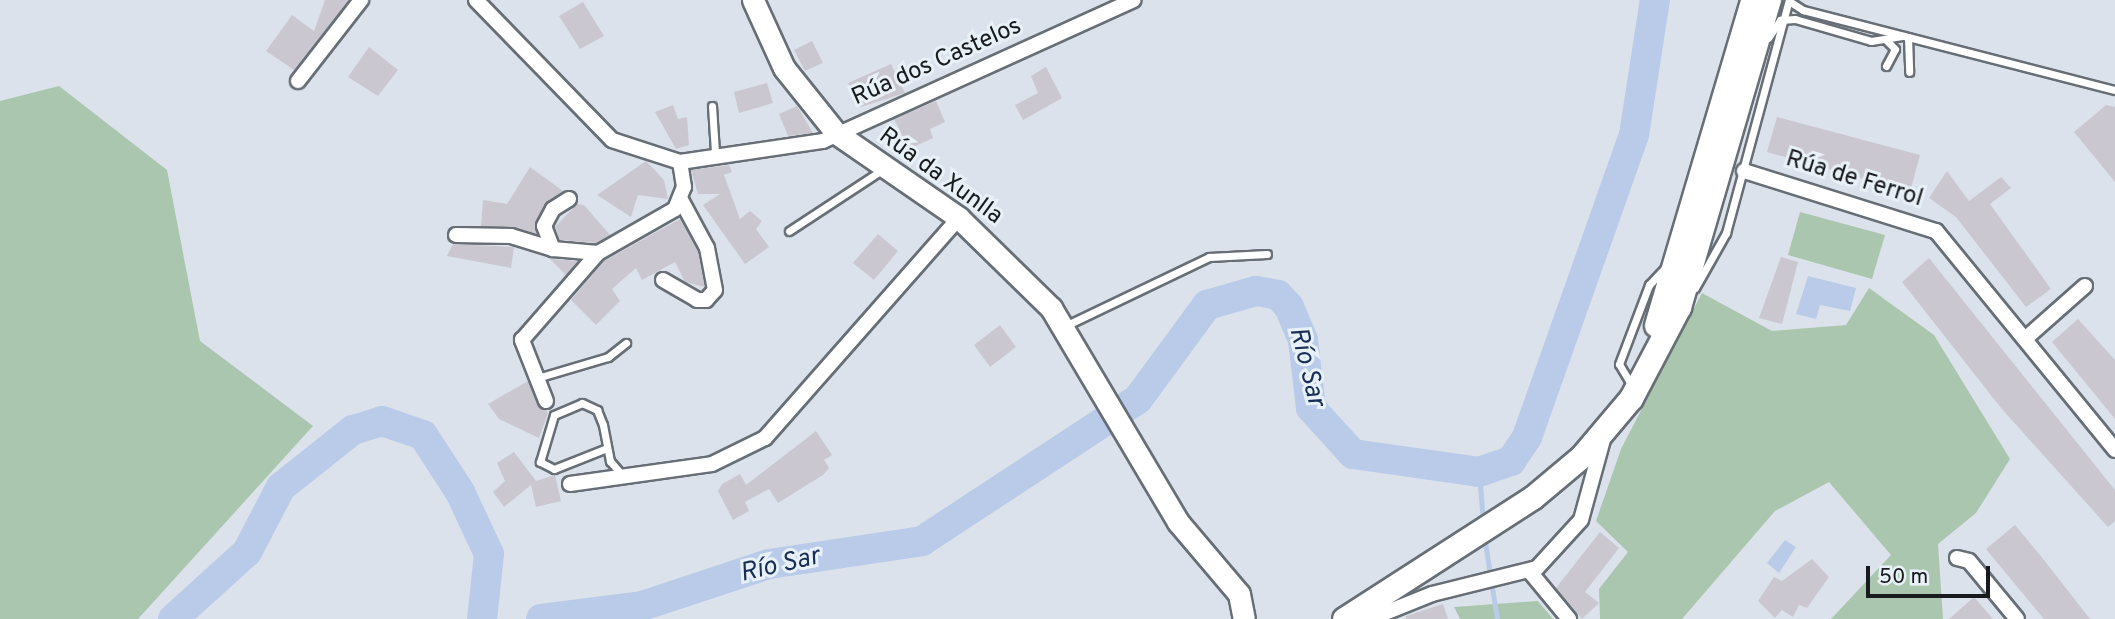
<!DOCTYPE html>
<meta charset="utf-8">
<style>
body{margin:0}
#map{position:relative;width:2115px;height:619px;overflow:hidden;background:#dbe2eb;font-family:Overpass,sans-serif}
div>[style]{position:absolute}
.green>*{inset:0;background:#abc6af}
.water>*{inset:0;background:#b9cbe9}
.stream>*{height:5px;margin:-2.5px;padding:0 2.5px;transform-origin:2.5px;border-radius:2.5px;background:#b9cbe9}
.river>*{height:30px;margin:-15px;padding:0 15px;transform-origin:15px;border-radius:15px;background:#b9cbe9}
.building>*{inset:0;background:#cbc7d1}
.roads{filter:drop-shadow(2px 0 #676e75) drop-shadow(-2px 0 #676e75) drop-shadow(0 2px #676e75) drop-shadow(0 -2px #676e75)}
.lane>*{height:7px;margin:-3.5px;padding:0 3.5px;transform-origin:3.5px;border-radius:3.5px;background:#fff}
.street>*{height:14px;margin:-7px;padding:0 7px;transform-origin:7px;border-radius:7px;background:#fff}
.secondary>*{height:21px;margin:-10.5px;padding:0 10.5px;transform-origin:10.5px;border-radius:10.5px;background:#fff}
.primary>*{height:23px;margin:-11.5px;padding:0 11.5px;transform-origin:11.5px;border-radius:11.5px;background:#fff}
span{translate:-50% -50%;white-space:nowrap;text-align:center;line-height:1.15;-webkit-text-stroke:6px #e8f0f8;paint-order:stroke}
.street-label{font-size:24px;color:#181a1d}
.water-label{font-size:26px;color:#192e56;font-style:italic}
.scale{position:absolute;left:1866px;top:566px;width:124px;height:32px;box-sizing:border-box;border:4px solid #181a1d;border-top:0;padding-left:9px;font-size:21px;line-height:24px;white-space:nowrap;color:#181a1d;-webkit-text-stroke:5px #e8f0f8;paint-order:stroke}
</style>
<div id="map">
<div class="green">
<i style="clip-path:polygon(59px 86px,167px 170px,200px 341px,313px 426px,138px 619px,0 619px,0 101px)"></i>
<i style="clip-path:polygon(1800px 212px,1885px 235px,1872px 279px,1788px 255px)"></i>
<i style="clip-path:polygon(1869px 288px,1934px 335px,2010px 459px,1976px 513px,1938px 544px,1943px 619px,1831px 619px,1891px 555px,1829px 482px,1775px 511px,1682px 619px,1600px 619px,1599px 589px,1628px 552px,1596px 521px,1621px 449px,1702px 293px,1772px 331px,1846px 325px)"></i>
<i style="clip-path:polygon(1538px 601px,1553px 619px,1460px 619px,1454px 607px)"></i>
</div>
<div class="water">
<i style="clip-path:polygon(1808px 276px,1856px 288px,1850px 311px,1820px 305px,1816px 319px,1796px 314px)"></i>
<i style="clip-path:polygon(1785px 540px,1796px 547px,1779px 573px,1767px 563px)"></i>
</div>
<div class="stream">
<i style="left:1479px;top:472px;width:50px;rotate:85.4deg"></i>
<i style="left:1484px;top:536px;width:84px;rotate:81.1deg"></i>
</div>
<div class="river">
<i style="left:173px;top:619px;width:100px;rotate:-42.2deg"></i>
<i style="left:247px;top:552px;width:73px;rotate:-62.4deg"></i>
<i style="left:281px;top:487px;width:92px;rotate:-38.4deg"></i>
<i style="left:353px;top:430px;width:30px;rotate:-17deg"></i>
<i style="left:382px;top:421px;width:43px;rotate:18.9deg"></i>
<i style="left:423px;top:435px;width:68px;rotate:57deg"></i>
<i style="left:460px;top:492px;width:68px;rotate:64.9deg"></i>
<i style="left:489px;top:554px;width:65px;rotate:96.1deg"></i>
<i style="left:541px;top:619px;width:102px;rotate:-7.3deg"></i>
<i style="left:642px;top:606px;width:134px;rotate:-18.3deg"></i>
<i style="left:769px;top:564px;width:155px;rotate:-8.5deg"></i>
<i style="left:922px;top:541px;width:258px;rotate:-33.3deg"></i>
<i style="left:1138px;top:399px;width:117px;rotate:-53.7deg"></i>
<i style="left:1207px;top:305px;width:51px;rotate:-15.9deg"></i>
<i style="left:1256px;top:291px;width:22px;rotate:10deg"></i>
<i style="left:1278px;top:295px;width:16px;rotate:47deg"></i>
<i style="left:1289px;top:307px;width:36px;rotate:67deg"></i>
<i style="left:1303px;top:340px;width:68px;rotate:83.3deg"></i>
<i style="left:1311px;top:408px;width:62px;rotate:47.6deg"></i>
<i style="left:1353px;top:454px;width:127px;rotate:8.1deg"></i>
<i style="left:1479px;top:472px;width:34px;rotate:-19deg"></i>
<i style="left:1511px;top:461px;width:29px;rotate:-56deg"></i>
<i style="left:1527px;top:437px;width:320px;rotate:-70.5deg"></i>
<i style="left:1634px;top:135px;width:137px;rotate:-81.2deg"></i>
</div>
<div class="building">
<i style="clip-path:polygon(325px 0,349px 0,294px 70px,266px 51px,292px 15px,314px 31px)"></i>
<i style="clip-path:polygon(583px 2px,604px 36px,580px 49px,559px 16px)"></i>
<i style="clip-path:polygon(812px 41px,823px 63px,805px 71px,794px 50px)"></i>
<i style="clip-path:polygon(369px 47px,398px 70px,378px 96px,348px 77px)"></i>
<i style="clip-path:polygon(891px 64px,905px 93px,861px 107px,848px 83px)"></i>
<i style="clip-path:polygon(1046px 67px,1062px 98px,1023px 120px,1015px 105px,1038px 93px,1031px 76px)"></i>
<i style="clip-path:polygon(767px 83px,773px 103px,739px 113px,734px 92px)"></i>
<i style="clip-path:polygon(936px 101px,945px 122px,930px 129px,933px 138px,909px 149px,894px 119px)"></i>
<i style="clip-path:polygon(673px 105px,678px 119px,687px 117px,689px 145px,676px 149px,655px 112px)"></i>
<i style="clip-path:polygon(2106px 105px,2115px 107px,2115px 182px,2074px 132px)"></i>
<i style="clip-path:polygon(797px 106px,813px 133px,788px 136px,779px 114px)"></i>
<i style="clip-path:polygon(1777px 117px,1920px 155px,1910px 192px,1767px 152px)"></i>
<i style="clip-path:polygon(646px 161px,664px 180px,668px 199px,638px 195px,631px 217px,597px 195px)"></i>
<i style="clip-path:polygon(729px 165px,732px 172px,724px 175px,740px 219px,750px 211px,762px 221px,756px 229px,769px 247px,745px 264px,703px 205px,720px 194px,698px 194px,691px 170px)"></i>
<i style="clip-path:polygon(530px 167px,563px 191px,544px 205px,537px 234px,481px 226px,483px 200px,507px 204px)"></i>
<i style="clip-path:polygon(1947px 171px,1969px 201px,2001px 177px,2011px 188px,1990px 204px,2051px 289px,2026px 307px,1956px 217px,1929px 198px)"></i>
<i style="clip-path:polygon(577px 204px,584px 205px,610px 235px,596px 243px,560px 240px,555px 227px)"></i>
<i style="clip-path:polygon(680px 219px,698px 252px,705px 287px,685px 282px,675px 262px,642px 280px,636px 268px,612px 289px,620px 301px,596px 325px,571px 300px,604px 261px)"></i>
<i style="clip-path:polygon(878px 234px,898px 251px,874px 280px,853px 263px)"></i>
<i style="clip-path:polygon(453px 244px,514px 247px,511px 268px,447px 256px)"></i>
<i style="clip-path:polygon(1781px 257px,1798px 262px,1782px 324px,1759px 318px)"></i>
<i style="clip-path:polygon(549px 258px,552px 259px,578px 261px,566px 275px)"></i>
<i style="clip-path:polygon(1929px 258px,2115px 490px,2115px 521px,2108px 527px,2001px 408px,1902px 282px)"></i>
<i style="clip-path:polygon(2078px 319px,2115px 360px,2115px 419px,2052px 342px)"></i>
<i style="clip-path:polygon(1000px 325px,1016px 347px,990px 367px,974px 345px)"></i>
<i style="clip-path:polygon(528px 381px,548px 413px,539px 438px,499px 419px,488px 404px)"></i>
<i style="clip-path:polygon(816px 431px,832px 455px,824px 460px,829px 468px,823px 475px,778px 503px,769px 489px,745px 502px,749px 511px,733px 520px,718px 491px,722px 484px,740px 474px,746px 485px)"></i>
<i style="clip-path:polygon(514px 452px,536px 481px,555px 475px,561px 501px,536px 507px,531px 485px,504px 507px,493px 492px,505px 481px,497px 463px)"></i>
<i style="clip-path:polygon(2015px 525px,2040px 555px,2090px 619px,2044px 619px,1986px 549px)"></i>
<i style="clip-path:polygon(1600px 532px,1619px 548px,1585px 592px,1599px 603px,1582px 619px,1556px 588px)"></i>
<i style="clip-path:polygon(1812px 559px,1829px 577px,1807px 608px,1799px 605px,1793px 617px,1782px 610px,1775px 618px,1758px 601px,1774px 577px,1782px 581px)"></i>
<i style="clip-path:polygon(1974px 597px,1993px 619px,1949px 619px)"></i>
<i style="clip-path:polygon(1443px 604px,1448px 619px,1406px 619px,1406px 616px)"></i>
</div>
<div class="roads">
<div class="lane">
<i style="left:1789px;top:1px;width:17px;rotate:33deg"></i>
<i style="left:1803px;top:10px;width:322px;rotate:14.4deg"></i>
<i style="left:1908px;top:37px;width:35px;rotate:88deg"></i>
<i style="left:1768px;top:38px;width:22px;rotate:-56deg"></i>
<i style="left:1780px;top:20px;width:15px;rotate:-4deg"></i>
<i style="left:1795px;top:19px;width:79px;rotate:16.1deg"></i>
<i style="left:1871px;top:41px;width:33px;rotate:-9deg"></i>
<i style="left:1886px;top:66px;width:19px;rotate:-62deg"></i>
<i style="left:1895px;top:49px;width:13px;rotate:-135deg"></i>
<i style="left:712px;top:106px;width:47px;rotate:86.3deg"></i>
<i style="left:789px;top:231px;width:111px;rotate:-33.3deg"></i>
<i style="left:1695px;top:288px;width:63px;rotate:-60.6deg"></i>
<i style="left:1726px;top:233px;width:241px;rotate:-74.9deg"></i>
<i style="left:1065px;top:326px;width:160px;rotate:-25.6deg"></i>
<i style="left:1209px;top:257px;width:58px;rotate:-3deg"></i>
<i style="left:537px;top:378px;width:74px;rotate:-16.5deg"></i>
<i style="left:608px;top:357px;width:23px;rotate:-38deg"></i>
<i style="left:1631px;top:384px;width:23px;rotate:-121deg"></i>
<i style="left:1619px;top:364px;width:85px;rotate:-69.2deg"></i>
<i style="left:1649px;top:285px;width:22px;rotate:-47deg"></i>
<i style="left:607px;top:448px;width:57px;rotate:158.4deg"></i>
<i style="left:554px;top:469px;width:16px;rotate:-153deg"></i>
<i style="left:540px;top:462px;width:49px;rotate:-73.4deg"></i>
<i style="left:554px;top:415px;width:30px;rotate:-23deg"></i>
<i style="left:582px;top:403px;width:17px;rotate:25deg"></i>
<i style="left:597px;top:410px;width:16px;rotate:68deg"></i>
<i style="left:603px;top:425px;width:37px;rotate:79deg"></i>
<i style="left:610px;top:461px;width:20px;rotate:49deg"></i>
</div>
<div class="street">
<i style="left:476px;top:0;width:195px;rotate:45.8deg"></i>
<i style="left:612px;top:140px;width:71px;rotate:17.9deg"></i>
<i style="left:680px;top:162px;width:145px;rotate:-8.4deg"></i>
<i style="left:823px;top:141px;width:341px;rotate:-24.4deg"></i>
<i style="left:298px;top:81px;width:103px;rotate:-52.1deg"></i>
<i style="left:1744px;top:171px;width:201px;rotate:17.4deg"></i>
<i style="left:1936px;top:231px;width:283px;rotate:50.7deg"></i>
<i style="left:569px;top:199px;width:19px;rotate:148deg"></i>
<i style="left:553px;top:209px;width:19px;rotate:118deg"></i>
<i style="left:544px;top:226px;width:25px;rotate:69deg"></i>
<i style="left:553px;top:249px;width:45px;rotate:5.1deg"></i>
<i style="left:456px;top:235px;width:55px;rotate:1deg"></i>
<i style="left:511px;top:236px;width:44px;rotate:17.2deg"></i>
<i style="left:663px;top:280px;width:39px;rotate:30deg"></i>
<i style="left:697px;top:300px;width:9px"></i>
<i style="left:706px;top:300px;width:13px;rotate:-48deg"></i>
<i style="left:715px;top:290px;width:43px;rotate:-100.8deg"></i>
<i style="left:707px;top:248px;width:55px;rotate:-118.4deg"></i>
<i style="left:2025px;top:339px;width:80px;rotate:-41.5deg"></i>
<i style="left:546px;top:401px;width:66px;rotate:-111.5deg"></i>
<i style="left:522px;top:340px;width:116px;rotate:-48.9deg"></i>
<i style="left:598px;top:253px;width:89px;rotate:-29.7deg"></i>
<i style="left:675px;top:209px;width:24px;rotate:-68deg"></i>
<i style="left:684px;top:187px;width:25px;rotate:-99deg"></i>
<i style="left:570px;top:484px;width:143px;rotate:-8deg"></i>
<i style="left:712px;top:464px;width:59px;rotate:-26.1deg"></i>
<i style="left:765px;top:438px;width:293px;rotate:-48.6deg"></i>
<i style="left:1957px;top:558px;width:12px;rotate:14deg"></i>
<i style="left:1969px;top:561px;width:75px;rotate:50.4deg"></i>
<i style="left:1531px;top:573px;width:60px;rotate:50.4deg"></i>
<i style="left:1370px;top:619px;width:67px;rotate:-22deg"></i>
<i style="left:1432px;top:594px;width:108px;rotate:-13.9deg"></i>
<i style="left:1537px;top:568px;width:65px;rotate:-47.5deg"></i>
<i style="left:1581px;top:520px;width:87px;rotate:-74.7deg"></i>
</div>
<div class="secondary">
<i style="left:753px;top:0;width:75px;rotate:65.5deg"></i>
<i style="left:784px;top:68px;width:83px;rotate:51.3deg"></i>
<i style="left:836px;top:133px;width:150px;rotate:34.6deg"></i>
<i style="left:959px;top:218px;width:129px;rotate:44.4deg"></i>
<i style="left:1051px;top:308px;width:249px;rotate:59.3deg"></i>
<i style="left:1178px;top:522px;width:94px;rotate:49.7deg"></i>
<i style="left:1239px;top:594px;width:25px;rotate:79deg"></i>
</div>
<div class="primary">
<i style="left:1656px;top:325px;width:339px;rotate:-73.5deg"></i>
<i style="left:1344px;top:619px;width:224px;rotate:-32.8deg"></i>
<i style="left:1532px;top:498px;width:65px;rotate:-40deg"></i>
<i style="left:1582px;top:456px;width:76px;rotate:-49.8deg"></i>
<i style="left:1631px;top:398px;width:103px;rotate:-62.2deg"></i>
<i style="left:1679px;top:307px;width:320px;rotate:-73.7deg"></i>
</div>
</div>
<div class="street-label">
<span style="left:937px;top:63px;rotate:-24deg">Rúa dos Castelos</span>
<span style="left:940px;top:177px;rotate:36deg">Rúa da Xunlla</span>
<span style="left:1854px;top:180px;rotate:17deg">Rúa de Ferrol</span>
</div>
<div class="water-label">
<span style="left:1306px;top:367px;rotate:76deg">Río Sar</span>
<span style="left:780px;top:566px;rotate:-13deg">Río Sar</span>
</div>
<div class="scale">50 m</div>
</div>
